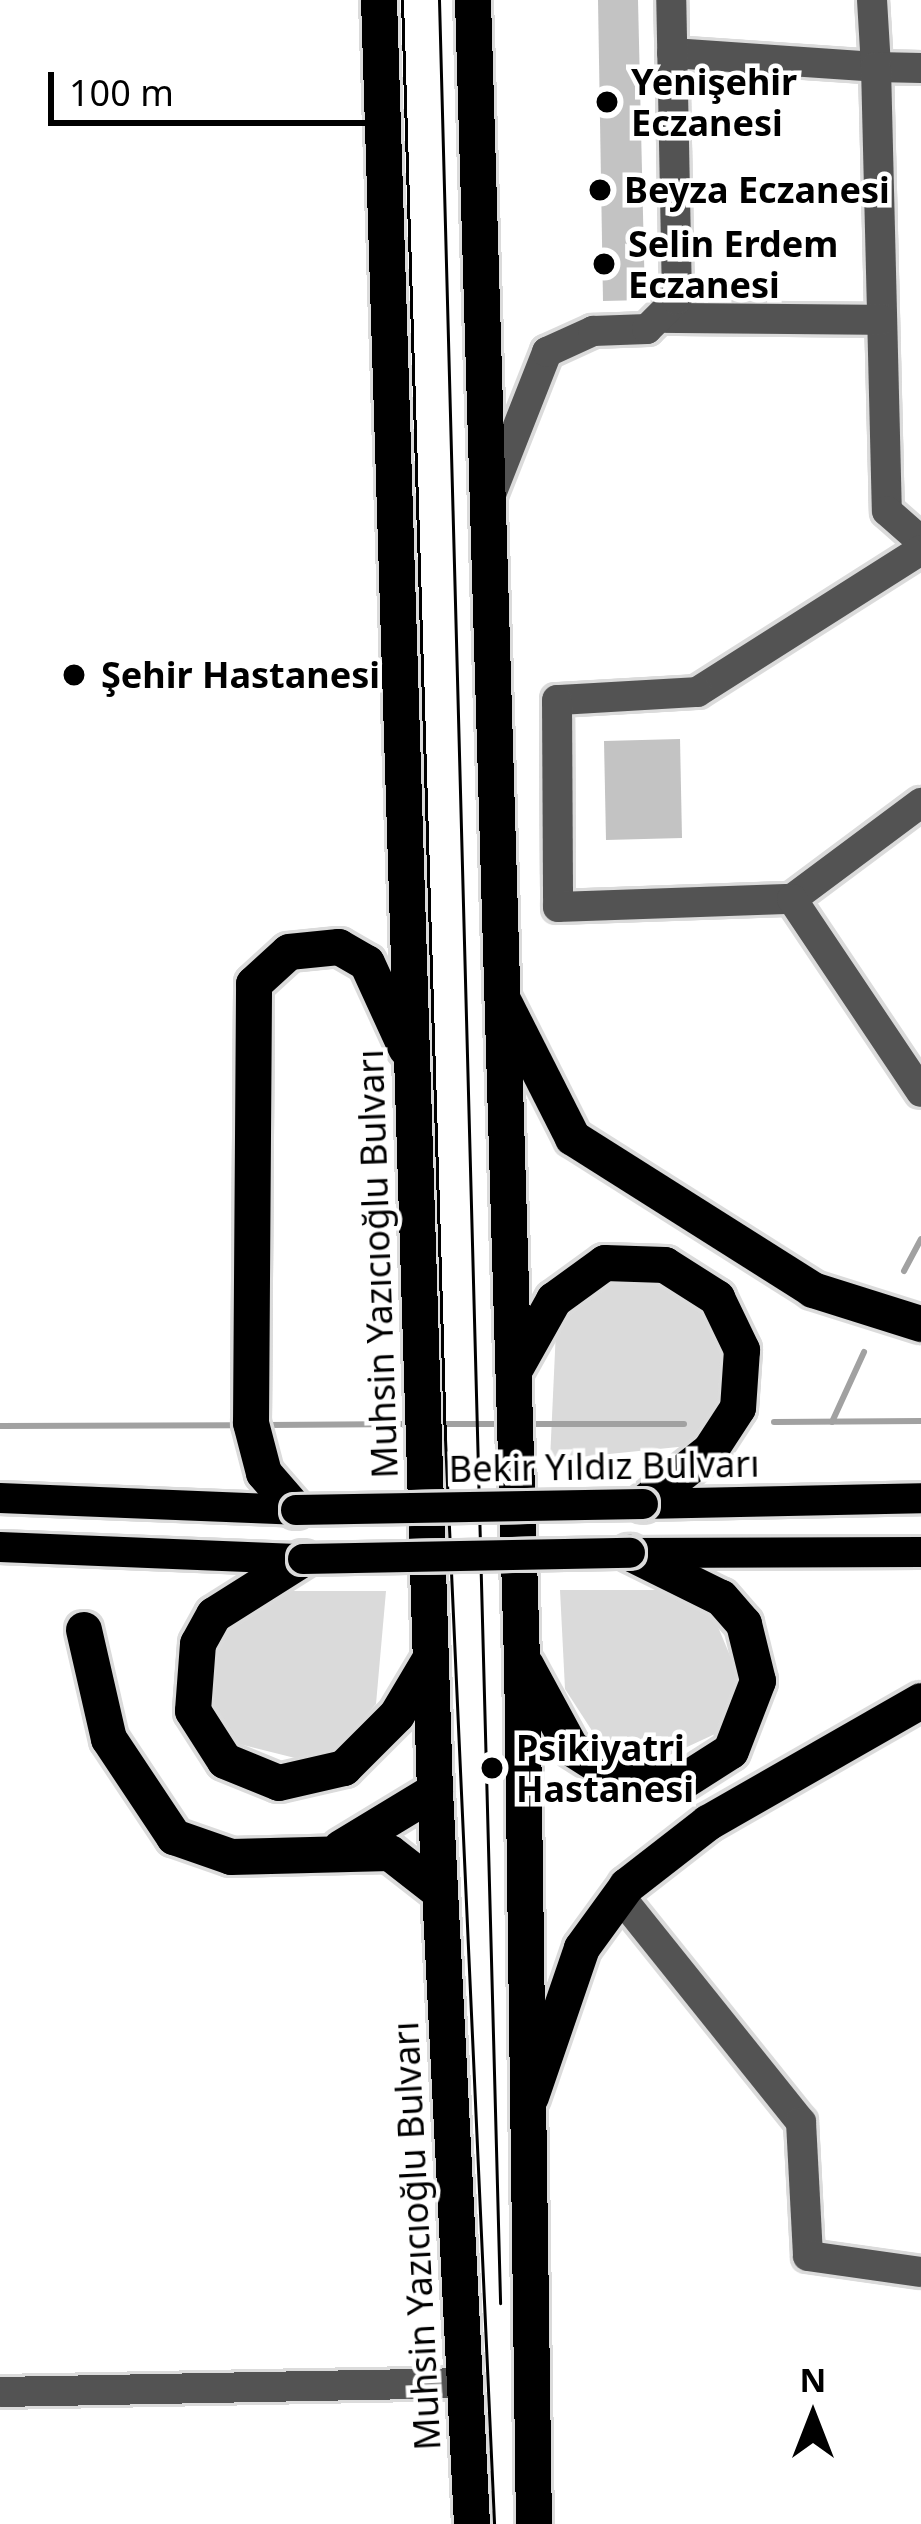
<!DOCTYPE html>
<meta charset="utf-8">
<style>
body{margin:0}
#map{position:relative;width:921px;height:2524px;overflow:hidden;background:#fff;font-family:"Noto Sans",sans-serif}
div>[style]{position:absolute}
.green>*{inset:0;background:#dadada}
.stream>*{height:6px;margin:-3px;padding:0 3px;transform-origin:3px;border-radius:3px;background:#a1a1a1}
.building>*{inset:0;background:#c3c3c3}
.roads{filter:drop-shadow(3px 0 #dbdbdb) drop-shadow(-3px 0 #dbdbdb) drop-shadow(0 3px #dbdbdb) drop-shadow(0 -3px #dbdbdb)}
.minor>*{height:30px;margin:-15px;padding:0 15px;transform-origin:15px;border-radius:15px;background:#535353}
.major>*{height:30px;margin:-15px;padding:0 15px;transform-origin:15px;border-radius:15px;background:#000}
.highway>*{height:36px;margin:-18px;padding:0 18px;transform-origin:18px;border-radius:18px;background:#000}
.tram>*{height:3px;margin:-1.5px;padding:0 1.5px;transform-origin:1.5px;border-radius:1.5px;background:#000}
.bridges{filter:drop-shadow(3px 0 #dbdbdb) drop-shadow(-3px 0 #dbdbdb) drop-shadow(0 3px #dbdbdb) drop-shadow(0 -3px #dbdbdb)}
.major-bridge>*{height:30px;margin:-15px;padding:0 15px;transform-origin:15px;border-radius:15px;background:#000}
.dots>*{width:33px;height:33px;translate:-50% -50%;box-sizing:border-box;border:6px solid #fff;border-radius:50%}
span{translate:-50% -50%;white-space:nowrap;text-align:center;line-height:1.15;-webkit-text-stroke:9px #fff;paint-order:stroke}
.poi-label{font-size:36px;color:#000;font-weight:700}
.left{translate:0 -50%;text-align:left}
.street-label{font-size:36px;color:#000}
.north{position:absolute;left:753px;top:2356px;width:120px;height:120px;-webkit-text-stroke:9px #fff;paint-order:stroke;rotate:0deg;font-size:33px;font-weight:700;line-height:48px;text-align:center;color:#000}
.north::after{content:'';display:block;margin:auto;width:42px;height:54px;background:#000;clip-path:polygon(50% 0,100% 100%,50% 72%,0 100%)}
.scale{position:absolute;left:48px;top:72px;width:336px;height:54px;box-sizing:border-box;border:6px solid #000;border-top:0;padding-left:15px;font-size:36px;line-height:42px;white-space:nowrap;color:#000;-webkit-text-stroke:9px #fff;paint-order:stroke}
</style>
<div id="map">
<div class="green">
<i style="clip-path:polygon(607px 1276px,680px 1283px,724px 1333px,726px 1392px,688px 1446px,550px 1460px,556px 1330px)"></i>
<i style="clip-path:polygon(560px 1590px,678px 1590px,713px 1615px,739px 1677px,715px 1734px,659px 1760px,598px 1740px,565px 1689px)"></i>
<i style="clip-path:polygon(283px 1591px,386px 1591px,376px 1704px,339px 1747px,303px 1760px,239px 1744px,208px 1696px,217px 1633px)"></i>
</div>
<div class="stream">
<i style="left:904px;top:1271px;width:36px;rotate:-62deg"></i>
<i style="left:774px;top:1422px;width:147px;rotate:-0.4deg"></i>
<i style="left:832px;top:1422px;width:77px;rotate:-65.4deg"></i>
<i style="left:435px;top:1424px;width:65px"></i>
<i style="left:525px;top:1424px;width:159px"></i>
<i style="left:267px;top:1425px;width:143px;rotate:-0.4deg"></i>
<i style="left:0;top:1426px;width:236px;rotate:-0.2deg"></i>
</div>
<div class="building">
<i style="clip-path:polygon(598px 0,638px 0,645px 300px,603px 301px)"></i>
<i style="clip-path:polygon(680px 739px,682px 838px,606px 840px,604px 741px)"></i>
</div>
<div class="roads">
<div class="minor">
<i style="left:672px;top:53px;width:204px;rotate:3.9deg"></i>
<i style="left:876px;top:67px;width:67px;rotate:-93.4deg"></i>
<i style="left:921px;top:68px;width:45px;rotate:-178.7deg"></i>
<i style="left:876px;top:67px;width:444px;rotate:88.6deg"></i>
<i style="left:887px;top:511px;width:45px;rotate:41.4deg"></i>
<i style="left:666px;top:318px;width:216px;rotate:0.5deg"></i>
<i style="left:490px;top:497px;width:156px;rotate:-68.5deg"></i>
<i style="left:547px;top:352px;width:51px;rotate:-24.5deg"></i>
<i style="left:593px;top:331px;width:54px;rotate:-2.1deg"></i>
<i style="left:647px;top:329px;width:42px;rotate:-45deg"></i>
<i style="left:677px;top:299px;width:299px;rotate:-91.1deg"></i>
<i style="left:921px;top:550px;width:265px;rotate:147.6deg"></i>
<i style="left:697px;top:692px;width:140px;rotate:176.7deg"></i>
<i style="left:557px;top:700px;width:207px;rotate:89.7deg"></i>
<i style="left:558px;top:907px;width:234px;rotate:-2deg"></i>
<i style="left:792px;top:899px;width:161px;rotate:-36.7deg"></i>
<i style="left:792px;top:899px;width:232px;rotate:56.2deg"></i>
<i style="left:619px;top:1895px;width:291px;rotate:51.3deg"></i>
<i style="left:801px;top:2122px;width:134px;rotate:87deg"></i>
<i style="left:808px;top:2256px;width:114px;rotate:8.1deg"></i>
<i style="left:0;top:2392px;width:466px;rotate:-1.1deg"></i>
</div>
<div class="major">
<i style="left:0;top:1498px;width:296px;rotate:2.3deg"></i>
<i style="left:643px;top:1504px;width:278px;rotate:-1.2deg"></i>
<i style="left:0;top:1547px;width:303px;rotate:2.3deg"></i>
<i style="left:630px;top:1553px;width:291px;rotate:-0.2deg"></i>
</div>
<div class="highway">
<i style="left:379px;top:0;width:1792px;rotate:88.21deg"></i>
<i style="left:435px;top:1791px;width:734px;rotate:87.11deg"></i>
<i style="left:473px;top:0;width:1658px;rotate:88.31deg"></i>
<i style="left:522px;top:1657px;width:867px;rotate:89.21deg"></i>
<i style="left:505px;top:1004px;width:150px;rotate:63.1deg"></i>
<i style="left:573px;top:1138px;width:284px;rotate:32.3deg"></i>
<i style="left:813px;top:1290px;width:113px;rotate:17.5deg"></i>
<i style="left:517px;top:1366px;width:76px;rotate:-60.7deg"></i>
<i style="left:554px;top:1300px;width:63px;rotate:-36deg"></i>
<i style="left:605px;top:1263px;width:60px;rotate:1.9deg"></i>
<i style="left:665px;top:1265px;width:62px;rotate:32.4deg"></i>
<i style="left:717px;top:1298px;width:58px;rotate:64.3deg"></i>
<i style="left:742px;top:1350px;width:58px;rotate:93.9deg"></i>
<i style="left:738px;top:1408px;width:51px;rotate:123.1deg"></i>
<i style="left:710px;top:1451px;width:85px;rotate:141.7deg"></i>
<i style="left:296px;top:1510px;width:49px;rotate:-130.9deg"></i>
<i style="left:264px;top:1473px;width:52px;rotate:-104.6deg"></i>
<i style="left:251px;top:1423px;width:439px;rotate:-89.6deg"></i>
<i style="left:254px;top:984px;width:47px;rotate:-42.4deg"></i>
<i style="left:289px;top:952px;width:50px;rotate:-5.7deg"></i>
<i style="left:339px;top:947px;width:32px;rotate:30deg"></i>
<i style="left:367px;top:963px;width:94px;rotate:65.4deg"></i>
<i style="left:303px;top:1559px;width:105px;rotate:147.8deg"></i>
<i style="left:214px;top:1615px;width:33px;rotate:119deg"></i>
<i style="left:198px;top:1644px;width:67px;rotate:94.3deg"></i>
<i style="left:193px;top:1711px;width:59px;rotate:57.4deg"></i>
<i style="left:225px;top:1761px;width:58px;rotate:22.2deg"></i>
<i style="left:279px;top:1783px;width:67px;rotate:-13deg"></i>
<i style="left:344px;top:1768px;width:75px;rotate:-45deg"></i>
<i style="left:397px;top:1715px;width:66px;rotate:-59.2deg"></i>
<i style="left:84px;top:1630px;width:112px;rotate:77.1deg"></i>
<i style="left:109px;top:1739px;width:118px;rotate:56.4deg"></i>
<i style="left:174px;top:1837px;width:60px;rotate:19.3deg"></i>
<i style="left:231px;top:1857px;width:159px;rotate:-1.4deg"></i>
<i style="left:390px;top:1853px;width:63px;rotate:38deg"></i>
<i style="left:526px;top:1665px;width:94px;rotate:61.5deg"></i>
<i style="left:571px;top:1748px;width:56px;rotate:32.6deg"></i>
<i style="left:618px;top:1778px;width:63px;rotate:4.5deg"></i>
<i style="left:681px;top:1783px;width:59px;rotate:-32.6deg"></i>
<i style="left:731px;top:1751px;width:75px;rotate:-68.9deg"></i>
<i style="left:758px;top:1681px;width:59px;rotate:-103.8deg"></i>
<i style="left:744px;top:1624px;width:35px;rotate:-131deg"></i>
<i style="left:721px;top:1598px;width:102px;rotate:-153.7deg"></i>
<i style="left:341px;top:1848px;width:110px;rotate:-31.2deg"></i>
<i style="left:531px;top:2097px;width:157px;rotate:-71.1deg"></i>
<i style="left:582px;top:1948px;width:77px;rotate:-54deg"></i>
<i style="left:627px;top:1886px;width:103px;rotate:-37.9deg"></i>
<i style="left:708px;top:1823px;width:245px;rotate:-29.8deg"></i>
</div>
</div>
<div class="tram">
<i style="left:402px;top:0;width:1440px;rotate:88.29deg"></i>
<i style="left:445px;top:1439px;width:1086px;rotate:87.41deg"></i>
<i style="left:439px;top:0;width:2304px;rotate:88.48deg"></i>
</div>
<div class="bridges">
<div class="major-bridge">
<i style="left:296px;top:1510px;width:347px;rotate:-1deg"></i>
<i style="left:303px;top:1559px;width:327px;rotate:-1.1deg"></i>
</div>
</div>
<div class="dots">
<i style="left:607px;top:102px;background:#000"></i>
<i style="left:600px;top:190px;background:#000"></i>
<i style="left:604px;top:264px;background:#000"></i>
<i style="left:74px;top:675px;background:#000"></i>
<i style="left:492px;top:1768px;background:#000"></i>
</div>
<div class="poi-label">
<span class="left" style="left:631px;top:102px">Yenişehir<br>Eczanesi</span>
<span class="left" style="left:624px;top:190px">Beyza Eczanesi</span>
<span class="left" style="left:628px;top:264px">Selin Erdem<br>Eczanesi</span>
<span class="left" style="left:101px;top:675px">Şehir Hastanesi</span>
<span class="left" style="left:516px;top:1768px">Psikiyatri<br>Hastanesi</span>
</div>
<div class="street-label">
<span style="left:377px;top:1264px;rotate:-92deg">Muhsin Yazıcıoğlu Bulvarı</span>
<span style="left:604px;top:1466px;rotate:-1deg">Bekir Yıldız Bulvarı</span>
<span style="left:416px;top:2236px;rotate:-93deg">Muhsin Yazıcıoğlu Bulvarı</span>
</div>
<div class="north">N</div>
<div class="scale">100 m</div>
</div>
